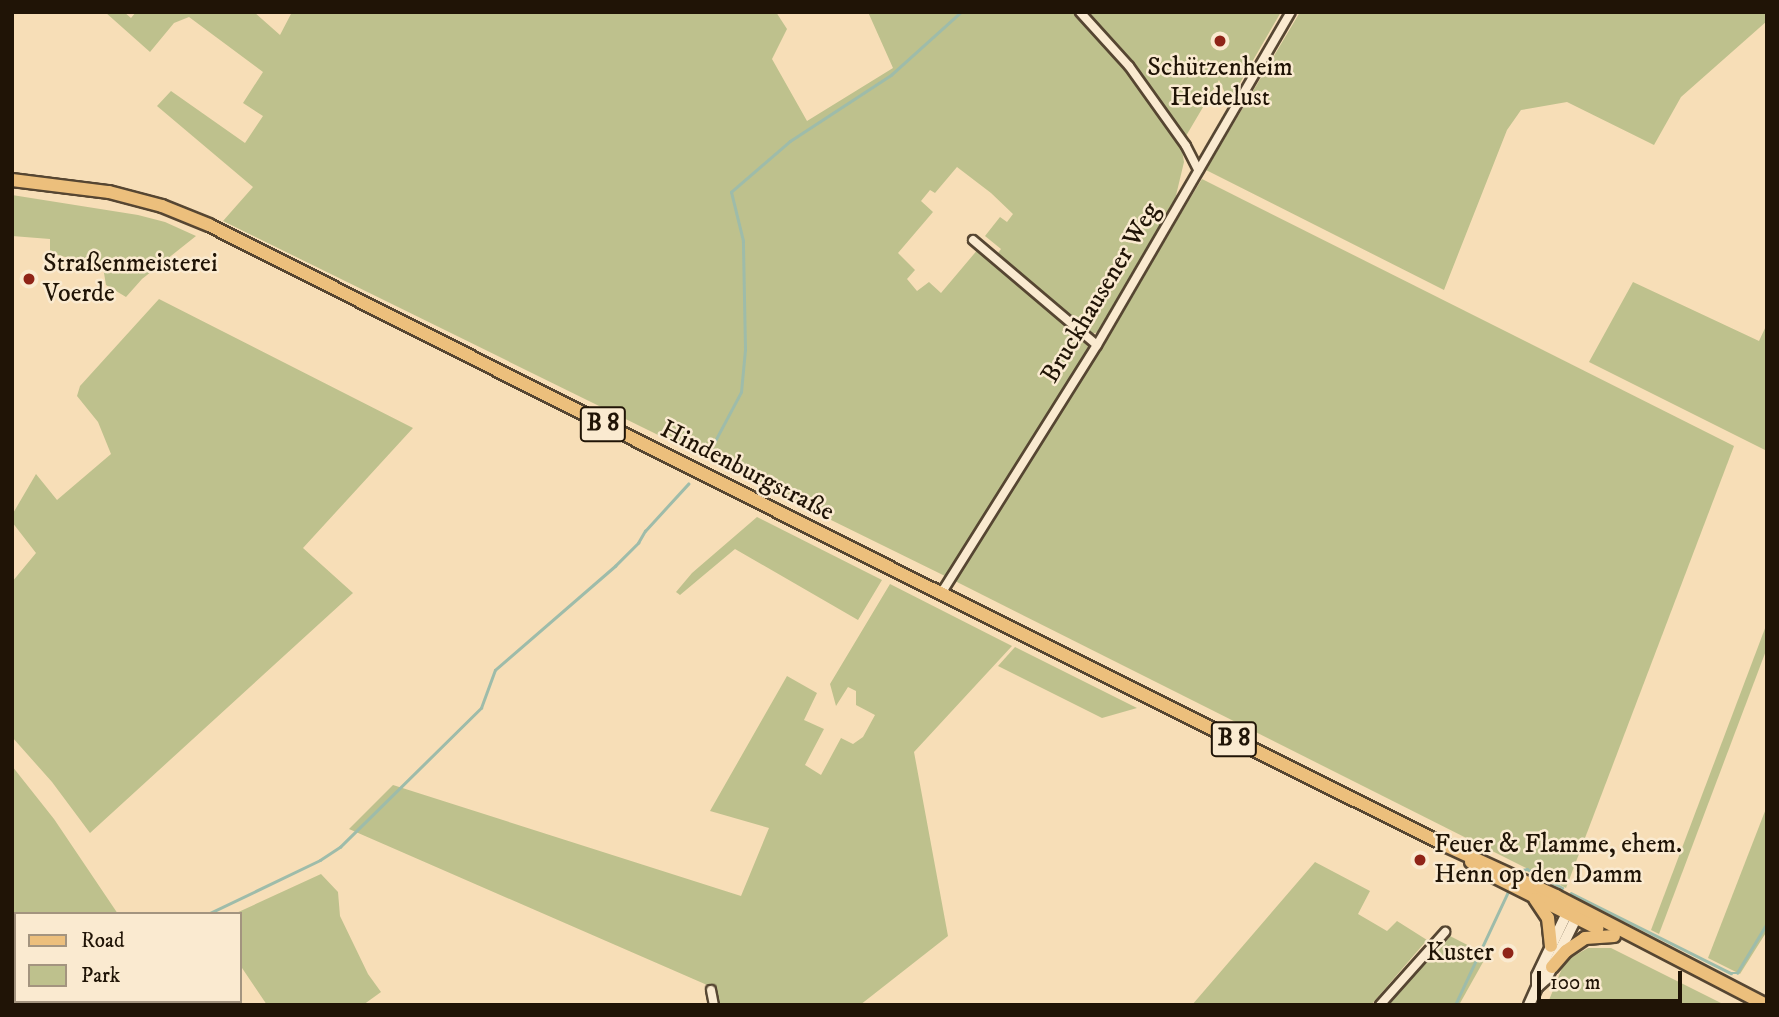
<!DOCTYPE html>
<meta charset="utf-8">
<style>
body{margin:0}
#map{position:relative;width:1779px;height:1017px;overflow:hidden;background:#f7deb7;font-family:"IM FELL DW Pica",serif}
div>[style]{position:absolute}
.green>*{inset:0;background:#bec18d}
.stream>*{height:2.5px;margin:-1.25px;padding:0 1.25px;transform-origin:1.25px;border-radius:1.25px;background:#9ebcaa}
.roads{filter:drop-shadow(2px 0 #564632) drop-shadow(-2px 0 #564632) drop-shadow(0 2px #564632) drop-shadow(0 -2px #564632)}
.minor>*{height:8px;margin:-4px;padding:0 4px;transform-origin:4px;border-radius:4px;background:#faead0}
.tertiary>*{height:10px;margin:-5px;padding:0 5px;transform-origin:5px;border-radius:5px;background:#faead0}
.primary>*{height:12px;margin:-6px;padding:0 6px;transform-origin:6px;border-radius:6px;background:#ecbf7c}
.dots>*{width:19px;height:19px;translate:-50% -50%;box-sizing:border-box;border:4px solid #faead0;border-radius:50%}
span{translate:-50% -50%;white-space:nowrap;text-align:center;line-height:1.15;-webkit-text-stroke:5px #faead0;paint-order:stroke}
.shield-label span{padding:2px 5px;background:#faead0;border:2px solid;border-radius:5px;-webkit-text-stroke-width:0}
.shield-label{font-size:24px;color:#201406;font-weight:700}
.poi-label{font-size:26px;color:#201406}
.left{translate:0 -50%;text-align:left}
.right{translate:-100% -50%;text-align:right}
.street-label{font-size:26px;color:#201406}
.frame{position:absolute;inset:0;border:14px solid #201406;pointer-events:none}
.legend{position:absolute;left:14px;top:912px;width:228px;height:91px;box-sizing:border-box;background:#faead0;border:2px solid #a3947f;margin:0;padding:9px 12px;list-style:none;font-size:21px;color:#201406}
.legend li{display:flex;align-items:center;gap:14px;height:35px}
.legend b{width:35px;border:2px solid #a3947f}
.scale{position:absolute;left:1537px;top:971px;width:145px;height:32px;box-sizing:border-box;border:4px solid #201406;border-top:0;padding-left:9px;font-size:21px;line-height:24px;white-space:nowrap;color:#201406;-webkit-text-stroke:5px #faead0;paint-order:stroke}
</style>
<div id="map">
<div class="green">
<i style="clip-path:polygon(105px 12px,124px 12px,131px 18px,136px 12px,254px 12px,280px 35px,292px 12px,776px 12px,787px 29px,772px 59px,807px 121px,893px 68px,868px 12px,1074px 12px,1115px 57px,1173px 134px,1182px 150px,1184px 162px,1173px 208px,1102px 331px,1088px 335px,995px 257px,1001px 249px,985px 236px,1000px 217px,1007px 222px,1013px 214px,991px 193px,957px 167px,935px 193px,930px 190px,921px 201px,933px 212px,898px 253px,915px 270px,907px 279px,917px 291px,929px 282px,941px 293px,979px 248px,1092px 346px,947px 577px,223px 221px,253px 187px,157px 106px,171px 91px,245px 143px,263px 116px,243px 103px,263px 72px,189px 17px,174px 23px,150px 52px)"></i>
<i style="clip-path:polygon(1086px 12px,1281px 12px,1229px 102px,1219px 80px,1186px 136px,1132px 64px)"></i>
<i style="clip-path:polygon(1300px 12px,1767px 12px,1767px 21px,1681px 97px,1654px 145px,1567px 102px,1521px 110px,1507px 130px,1444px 290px,1206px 170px)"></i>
<i style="clip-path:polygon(1202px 179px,1734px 446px,1566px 888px,955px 581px)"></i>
<i style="clip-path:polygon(12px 195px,138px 215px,165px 222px,196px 236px,142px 279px,126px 297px,106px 285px,103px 267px,50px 253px,50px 239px,12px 236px)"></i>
<i style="clip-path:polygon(1633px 282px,1759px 341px,1767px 324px,1767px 451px,1589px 362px)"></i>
<i style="clip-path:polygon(159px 299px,413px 428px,303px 548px,353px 593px,90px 833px,52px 782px,12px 737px,12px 582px,36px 553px,12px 522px,12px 515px,36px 474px,57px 500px,111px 454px,98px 422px,77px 396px,80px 386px)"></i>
<i style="clip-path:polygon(757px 517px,882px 580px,858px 620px,735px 549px,680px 595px,676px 592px,692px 573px)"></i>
<i style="clip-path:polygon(890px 584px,1012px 646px,914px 752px,948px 936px,860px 1005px,717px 1005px,714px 988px,349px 829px,393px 785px,741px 896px,769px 828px,710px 811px,787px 676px,817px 693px,804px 720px,824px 729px,805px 765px,821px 775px,841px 738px,853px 744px,863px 737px,875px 715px,856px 705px,856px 691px,848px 687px,836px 706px,830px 684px)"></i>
<i style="clip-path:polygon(1767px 623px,1767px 648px,1659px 934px,1651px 930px)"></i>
<i style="clip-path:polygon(1015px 647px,1137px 708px,1102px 718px,998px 666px)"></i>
<i style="clip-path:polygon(12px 766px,54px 819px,118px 914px,16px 914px,16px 1001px,52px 1001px,49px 1005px,12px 1005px)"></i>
<i style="clip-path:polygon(1767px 806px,1767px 931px,1740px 974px,1708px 958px)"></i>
<i style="clip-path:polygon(1315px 862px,1370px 891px,1358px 914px,1387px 931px,1397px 921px,1427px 940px,1371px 1005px,1192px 1005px)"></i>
<i style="clip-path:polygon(321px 874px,338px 892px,340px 916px,368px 974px,381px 992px,363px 1005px,267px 1005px,240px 965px,240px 914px,234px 914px)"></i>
<i style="clip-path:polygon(1448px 935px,1487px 955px,1459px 1005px,1388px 1005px)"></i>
<i style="clip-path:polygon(1588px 948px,1611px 948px,1725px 1005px,1547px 1005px,1565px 961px)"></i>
</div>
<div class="stream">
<i style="left:707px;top:456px;width:72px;rotate:-62deg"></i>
<i style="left:741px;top:392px;width:42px;rotate:-84.6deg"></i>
<i style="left:745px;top:350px;width:109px;rotate:-91.1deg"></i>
<i style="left:743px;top:241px;width:50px;rotate:-103.8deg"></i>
<i style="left:731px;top:192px;width:78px;rotate:-40.8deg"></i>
<i style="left:790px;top:141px;width:121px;rotate:-33.2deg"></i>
<i style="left:891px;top:75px;width:94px;rotate:-42deg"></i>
<i style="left:1518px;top:871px;width:9px;rotate:-13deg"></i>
<i style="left:1527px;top:869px;width:40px;rotate:28deg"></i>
<i style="left:1571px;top:893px;width:179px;rotate:26.6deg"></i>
<i style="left:1731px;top:973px;width:6px"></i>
<i style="left:1737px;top:973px;width:58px;rotate:-59deg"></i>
<i style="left:208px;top:914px;width:124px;rotate:-25.7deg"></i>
<i style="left:320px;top:860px;width:24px;rotate:-33deg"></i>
<i style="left:340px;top:847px;width:198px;rotate:-44.6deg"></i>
<i style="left:481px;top:708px;width:40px;rotate:-69.8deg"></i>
<i style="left:495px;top:670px;width:159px;rotate:-40.9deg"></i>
<i style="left:615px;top:566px;width:33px;rotate:-45deg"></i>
<i style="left:638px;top:543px;width:14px;rotate:-60deg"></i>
<i style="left:645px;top:531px;width:64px;rotate:-47.5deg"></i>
<i style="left:53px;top:1005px;width:6px;rotate:-45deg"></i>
<i style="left:1455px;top:1005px;width:125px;rotate:-64.9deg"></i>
</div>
<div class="roads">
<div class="minor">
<i style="left:1080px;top:12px;width:73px;rotate:47.8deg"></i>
<i style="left:1129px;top:66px;width:98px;rotate:54.5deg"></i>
<i style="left:1186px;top:146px;width:27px;rotate:63deg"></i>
<i style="left:973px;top:240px;width:162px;rotate:40.3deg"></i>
<i style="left:942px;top:592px;width:292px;rotate:-57.9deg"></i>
<i style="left:1097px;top:345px;width:385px;rotate:-59.8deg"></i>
<i style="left:711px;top:990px;width:15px;rotate:79deg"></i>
<i style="left:1380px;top:1005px;width:98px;rotate:-48.3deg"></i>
</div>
<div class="tertiary">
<i style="left:1537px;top:987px;width:12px;rotate:-42deg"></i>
<i style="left:1546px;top:979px;width:75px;rotate:-63.8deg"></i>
<i style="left:1529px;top:1005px;width:20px;rotate:-66deg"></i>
<i style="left:1537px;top:987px;width:11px;rotate:-90deg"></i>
<i style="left:1537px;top:976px;width:74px;rotate:-64.5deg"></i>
</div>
<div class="primary">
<i style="left:12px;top:180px;width:98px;rotate:7.1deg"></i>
<i style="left:109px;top:192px;width:55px;rotate:14.8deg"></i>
<i style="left:162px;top:206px;width:51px;rotate:22deg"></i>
<i style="left:209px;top:225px;width:767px;rotate:26.73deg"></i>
<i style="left:894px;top:570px;width:618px;rotate:26.52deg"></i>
<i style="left:1447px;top:846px;width:120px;rotate:24.6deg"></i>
<i style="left:1556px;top:896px;width:237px;rotate:27.4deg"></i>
<i style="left:1471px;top:862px;width:24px;rotate:33deg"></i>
<i style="left:1491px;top:875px;width:119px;rotate:26.6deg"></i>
<i style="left:1535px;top:899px;width:23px;rotate:56deg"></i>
<i style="left:1548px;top:918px;width:28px;rotate:84deg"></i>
<i style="left:1552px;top:967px;width:21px;rotate:-49deg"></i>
<i style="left:1566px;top:951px;width:23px;rotate:-34deg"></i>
<i style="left:1585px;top:938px;width:29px;rotate:-4deg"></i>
</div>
</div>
<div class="dots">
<i style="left:1220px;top:41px;background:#8f2418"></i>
<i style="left:29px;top:279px;background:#8f2418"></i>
<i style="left:1420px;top:860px;background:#8f2418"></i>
<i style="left:1508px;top:953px;background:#8f2418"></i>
</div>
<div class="shield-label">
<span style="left:603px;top:424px">B 8</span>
<span style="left:1234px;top:739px">B 8</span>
</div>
<div class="poi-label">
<span style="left:1220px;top:83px">Schützenheim<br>Heidelust</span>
<span class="left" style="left:43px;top:279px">Straßenmeisterei<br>Voerde</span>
<span class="left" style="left:1434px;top:860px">Feuer &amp; Flamme, ehem.<br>Henn op den Damm</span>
<span class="right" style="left:1494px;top:953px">Kuster</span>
</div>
<div class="street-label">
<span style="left:1101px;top:293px;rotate:-59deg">Bruckhausener Weg</span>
<span style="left:747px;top:471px;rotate:27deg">Hindenburgstraße</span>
</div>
<div class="frame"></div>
<ul class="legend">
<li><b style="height:9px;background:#ecbf7c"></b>Road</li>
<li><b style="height:19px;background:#bec18d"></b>Park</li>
</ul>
<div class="scale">100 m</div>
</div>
